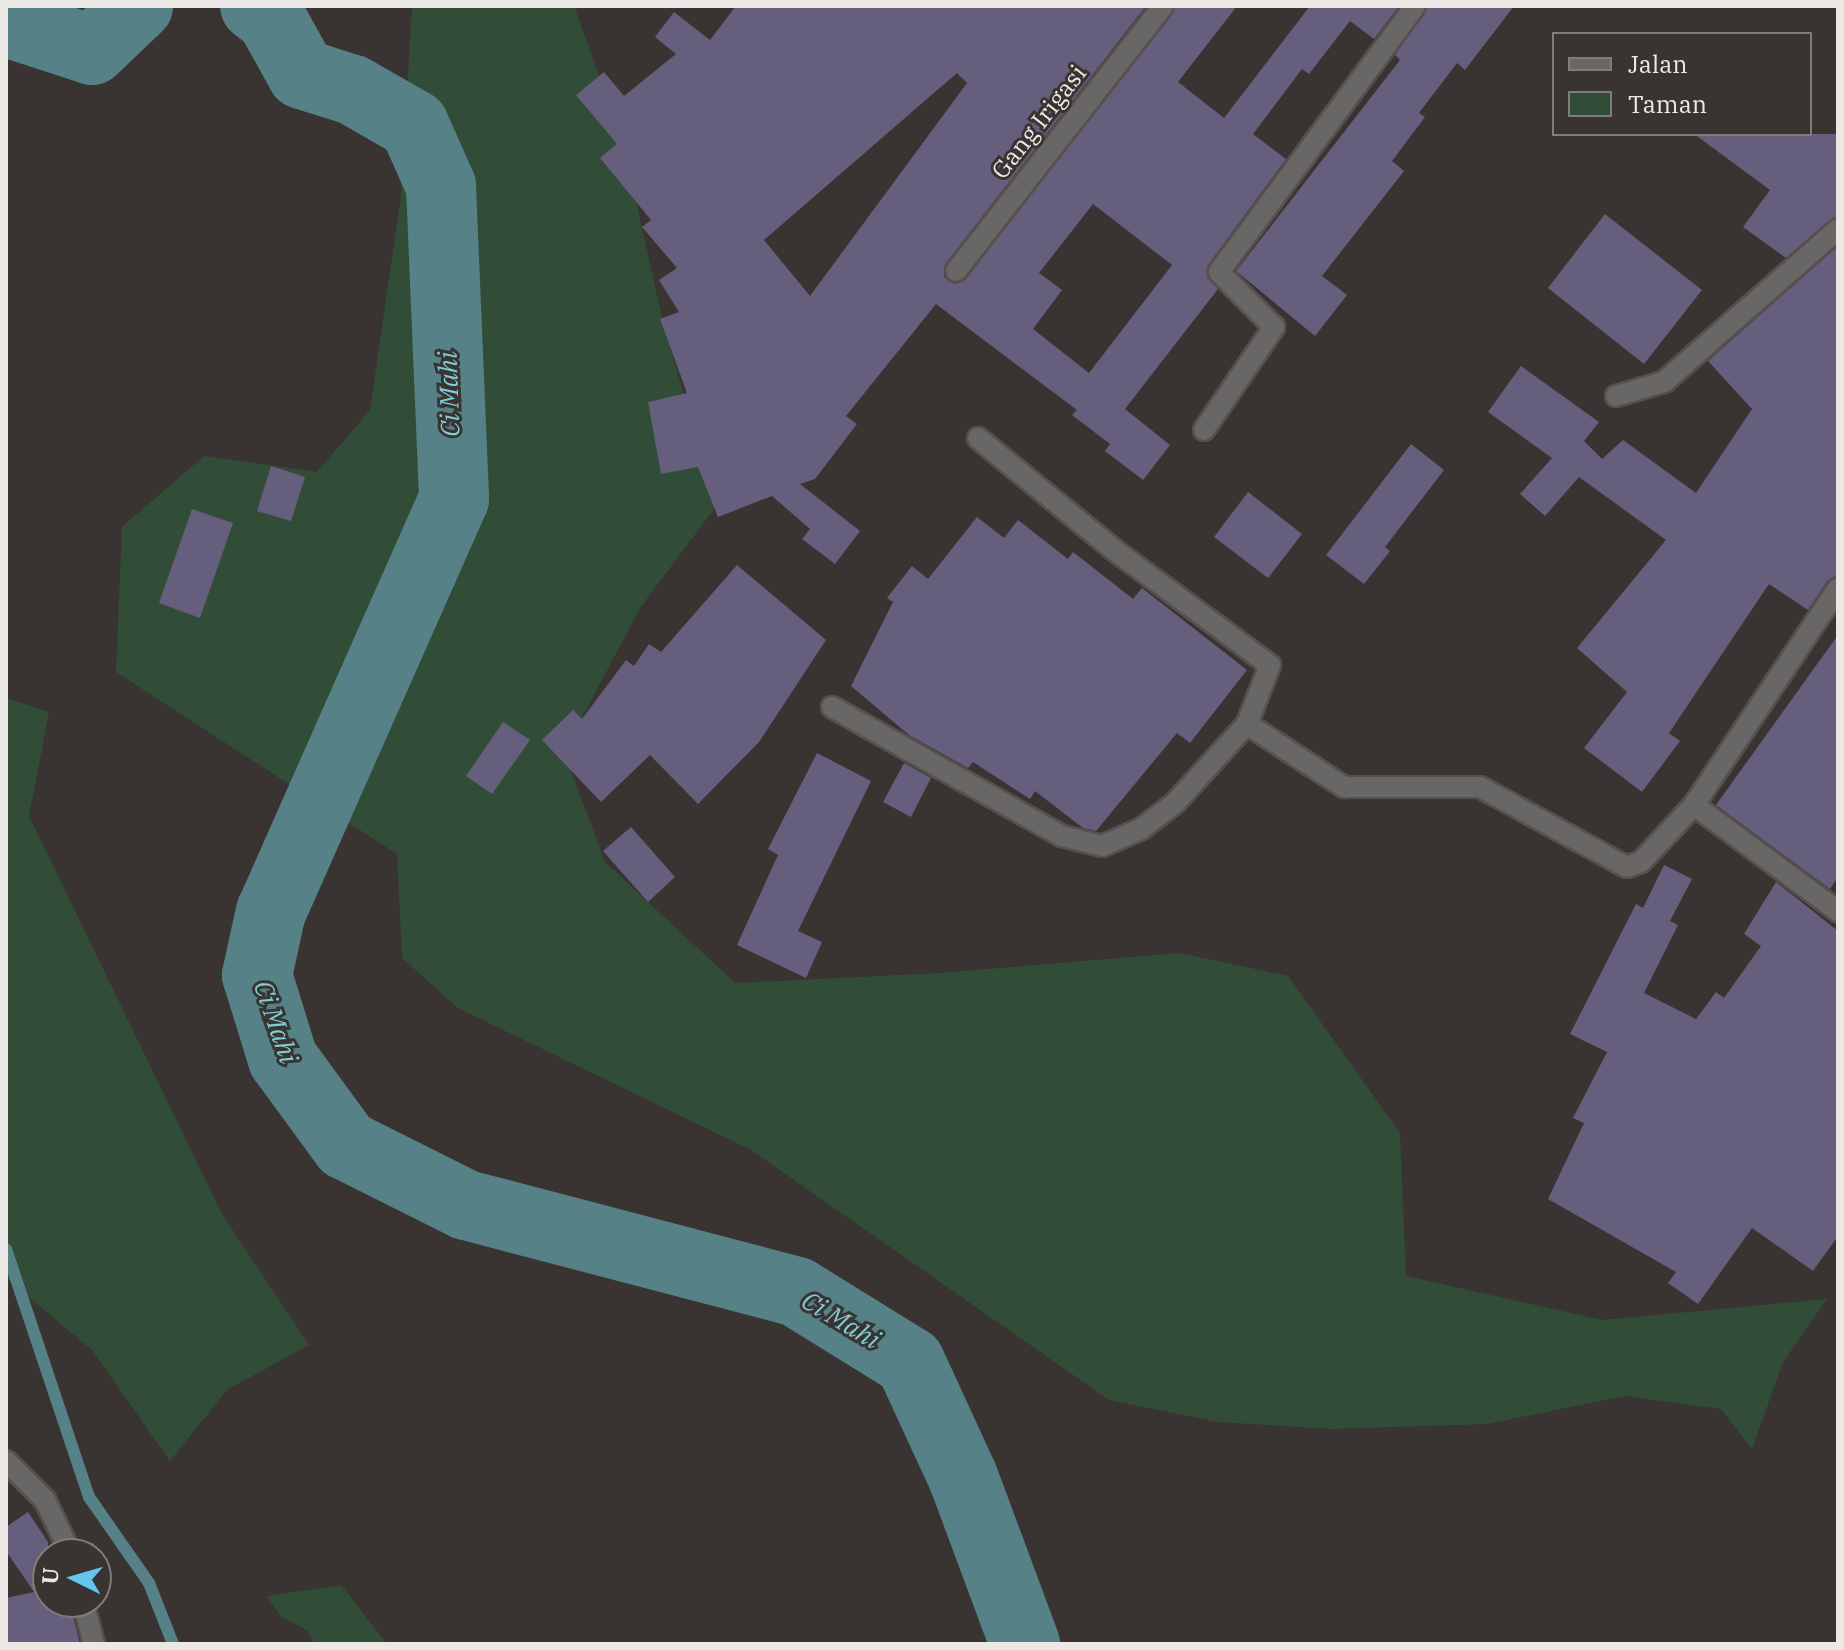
<!DOCTYPE html>
<style>
body{margin:0}
#map{position:relative;width:1844px;height:1650px;overflow:hidden;background:#393431;font-family:"IBM Plex Serif",serif}
div>[style]{position:absolute}
.green>*{inset:0;background:#314d38}
.stream>*{height:12px;margin:-6px;padding:0 6px;transform-origin:6px;border-radius:6px;background:#568186}
.river>*{height:70px;margin:-35px;padding:0 35px;transform-origin:35px;border-radius:35px;background:#568186}
.building>*{inset:0;background:#665e7d}
.roads{filter:drop-shadow(2px 0 #55514e) drop-shadow(-2px 0 #55514e) drop-shadow(0 2px #55514e) drop-shadow(0 -2px #55514e)}
.minor>*{height:20px;margin:-10px;padding:0 10px;transform-origin:10px;border-radius:10px;background:#696666}
span{translate:-50% -50%;white-space:nowrap;text-align:center;line-height:1.15;-webkit-text-stroke:6px #393431;paint-order:stroke}
.street-label{font-size:24px;color:#ebe8e6}
.water-label{font-size:26px;color:#7fcdd7;font-style:italic}
.frame{position:absolute;inset:0;border:8px solid #ebe8e6;pointer-events:none}
.legend{position:absolute;left:1552px;top:32px;width:260px;height:104px;box-sizing:border-box;background:#393431;border:2px solid #807c79;margin:0;padding:10px 14px;list-style:none;font-size:24px;color:#ebe8e6}
.legend li{display:flex;align-items:center;gap:16px;height:40px}
.legend b{width:40px;border:2px solid #807c79}
.north{position:absolute;left:32px;top:1538px;width:80px;height:80px;box-sizing:border-box;background:#393431;border:2px solid #807c79;border-radius:50%;rotate:275deg;font-size:22px;font-weight:700;line-height:32px;text-align:center;color:#ebe8e6}
.north::after{content:'';display:block;margin:auto;width:28px;height:36px;background:#64c5ee;clip-path:polygon(50% 0,100% 100%,50% 72%,0 100%)}
</style>
<div id="map">
<div class="green">
<i style="clip-path:polygon(412px 6px,574px 6px,622px 139px,665px 331px,717px 505px,640px 608px,564px 752px,605px 862px,735px 983px,941px 973px,1179px 953px,1288px 976px,1400px 1133px,1406px 1276px,1602px 1320px,1827px 1299px,1783px 1362px,1752px 1449px,1721px 1409px,1624px 1396px,1487px 1424px,1332px 1429px,1218px 1422px,1109px 1400px,751px 1150px,458px 1008px,402px 958px,397px 854px,116px 672px,122px 527px,204px 456px,317px 472px,370px 410px,401px 196px)"></i>
<i style="clip-path:polygon(6px 698px,49px 712px,29px 816px,222px 1214px,309px 1345px,227px 1390px,170px 1461px,92px 1350px,6px 1278px)"></i>
<i style="clip-path:polygon(341px 1585px,387px 1644px,314px 1644px,307px 1630px,281px 1617px,267px 1596px)"></i>
</div>
<div class="stream">
<i style="left:6px;top:1249px;width:262px;rotate:71.5deg"></i>
<i style="left:89px;top:1497px;width:105px;rotate:55.1deg"></i>
<i style="left:149px;top:1583px;width:66px;rotate:68.5deg"></i>
</div>
<div class="river">
<i style="left:255px;top:6px;width:20px;rotate:37deg"></i>
<i style="left:271px;top:18px;width:64px;rotate:61deg"></i>
<i style="left:302px;top:74px;width:53px;rotate:17.4deg"></i>
<i style="left:353px;top:90px;width:70px;rotate:29.8deg"></i>
<i style="left:414px;top:125px;width:67px;rotate:66.1deg"></i>
<i style="left:441px;top:186px;width:313px;rotate:87.6deg"></i>
<i style="left:454px;top:499px;width:451px;rotate:113.9deg"></i>
<i style="left:271px;top:911px;width:66px;rotate:102.3deg"></i>
<i style="left:257px;top:975px;width:88px;rotate:72.8deg"></i>
<i style="left:283px;top:1059px;width:107px;rotate:53.8deg"></i>
<i style="left:346px;top:1145px;width:134px;rotate:26.6deg"></i>
<i style="left:466px;top:1205px;width:342px;rotate:14.7deg"></i>
<i style="left:797px;top:1292px;width:133px;rotate:31.8deg"></i>
<i style="left:910px;top:1362px;width:127px;rotate:65.3deg"></i>
<i style="left:963px;top:1477px;width:178px;rotate:69.6deg"></i>
<i style="left:6px;top:22px;width:90px;rotate:18deg"></i>
<i style="left:92px;top:50px;width:64px;rotate:-43.7deg"></i>
</div>
<div class="building">
<i style="clip-path:polygon(evenodd,736px 6px,1146px 6px,946px 263px,944px 277px,955px 284px,966px 279px,1176px 6px,1237px 6px,1178px 82px,1224px 118px,1310px 6px,1399px 6px,1374px 39px,1350px 21px,1309px 74px,1302px 69px,1253px 134px,1286px 159px,1208px 265px,1207px 277px,1218px 289px,1125px 409px,1170px 445px,1143px 480px,1105px 451px,1110px 444px,1072px 415px,1077px 410px,936px 304px,846px 416px,857px 424px,815px 479px,800px 484px,860px 531px,835px 564px,802px 539px,810px 529px,772px 496px,718px 517px,698px 467px,661px 474px,648px 402px,687px 393px,660px 319px,679px 312px,659px 280px,677px 268px,642px 227px,651px 220px,600px 158px,617px 144px,576px 95px,604px 72px,624px 96px,676px 54px,655px 37px,674px 12px,710px 40px,736px 6px,957px 73px,967px 83px,810px 296px,764px 240px,957px 73px,736px 6px,1093px 204px,1172px 265px,1089px 373px,1033px 329px,1062px 290px,1039px 273px,1093px 204px)"></i>
<i style="clip-path:polygon(1428px 6px,1514px 6px,1465px 70px,1457px 63px,1419px 113px,1425px 117px,1392px 161px,1404px 171px,1322px 276px,1347px 295px,1315px 336px,1236px 271px,1400px 60px,1395px 55px)"></i>
<i style="clip-path:polygon(1694px 134px,1838px 134px,1838px 216px,1786px 258px,1743px 227px,1770px 190px)"></i>
<i style="clip-path:polygon(1605px 214px,1702px 290px,1644px 364px,1548px 288px)"></i>
<i style="clip-path:polygon(1838px 246px,1838px 575px,1827px 581px,1808px 610px,1769px 584px,1669px 733px,1680px 741px,1642px 792px,1584px 748px,1627px 692px,1577px 648px,1666px 540px,1579px 477px,1545px 516px,1520px 494px,1552px 458px,1488px 412px,1521px 366px,1599px 422px,1584px 441px,1602px 459px,1623px 440px,1696px 493px,1752px 409px,1708px 361px)"></i>
<i style="clip-path:polygon(1411px 444px,1444px 470px,1385px 547px,1390px 551px,1364px 584px,1326px 555px)"></i>
<i style="clip-path:polygon(271px 466px,305px 477px,291px 521px,257px 511px)"></i>
<i style="clip-path:polygon(1248px 492px,1302px 534px,1268px 578px,1214px 537px)"></i>
<i style="clip-path:polygon(192px 509px,233px 523px,200px 618px,159px 603px)"></i>
<i style="clip-path:polygon(977px 517px,1004px 538px,1018px 520px,1068px 559px,1073px 552px,1133px 599px,1142px 588px,1247px 670px,1190px 743px,1177px 733px,1096px 831px,1083px 828px,1035px 791px,1030px 799px,973px 762px,968px 768px,909px 735px,851px 686px,893px 602px,887px 598px,912px 566px,928px 579px)"></i>
<i style="clip-path:polygon(737px 565px,826px 640px,759px 742px,698px 804px,650px 755px,601px 802px,542px 740px,573px 710px,582px 719px,626px 660px,634px 666px,649px 644px,661px 652px)"></i>
<i style="clip-path:polygon(1838px 635px,1838px 877px,1830px 889px,1716px 805px)"></i>
<i style="clip-path:polygon(503px 722px,530px 740px,492px 794px,466px 776px)"></i>
<i style="clip-path:polygon(817px 753px,871px 781px,798px 931px,822px 942px,806px 978px,737px 945px,778px 855px,768px 849px)"></i>
<i style="clip-path:polygon(904px 763px,931px 778px,911px 817px,883px 802px)"></i>
<i style="clip-path:polygon(631px 827px,675px 877px,648px 902px,603px 851px)"></i>
<i style="clip-path:polygon(1664px 865px,1692px 879px,1670px 921px,1678px 925px,1644px 993px,1696px 1019px,1716px 992px,1724px 998px,1761px 946px,1744px 934px,1776px 882px,1838px 931px,1838px 1236px,1813px 1271px,1752px 1228px,1698px 1304px,1668px 1283px,1676px 1272px,1548px 1199px,1584px 1123px,1573px 1118px,1607px 1052px,1570px 1034px,1636px 904px,1643px 908px)"></i>
<i style="clip-path:polygon(28px 1512px,48px 1542px,48px 1608px,70px 1603px,80px 1644px,6px 1644px,6px 1598px,34px 1592px,6px 1551px,6px 1527px)"></i>
</div>
<div class="roads">
<div class="minor">
<i style="left:956px;top:271px;width:336px;rotate:-52deg"></i>
<i style="left:1616px;top:396px;width:50px;rotate:-16.3deg"></i>
<i style="left:1664px;top:382px;width:232px;rotate:-41.3deg"></i>
<i style="left:1204px;top:430px;width:125px;rotate:-55.8deg"></i>
<i style="left:1274px;top:327px;width:78px;rotate:-135deg"></i>
<i style="left:1219px;top:272px;width:330px;rotate:-53.6deg"></i>
<i style="left:978px;top:438px;width:175px;rotate:39.4deg"></i>
<i style="left:1113px;top:549px;width:195px;rotate:36.5deg"></i>
<i style="left:1270px;top:665px;width:63px;rotate:111.3deg"></i>
<i style="left:1247px;top:724px;width:116px;rotate:33deg"></i>
<i style="left:1344px;top:787px;width:136px"></i>
<i style="left:1480px;top:787px;width:167px;rotate:28.6deg"></i>
<i style="left:1627px;top:867px;width:15px;rotate:-20deg"></i>
<i style="left:1641px;top:862px;width:78px;rotate:-47.1deg"></i>
<i style="left:1694px;top:805px;width:260px;rotate:-56.4deg"></i>
<i style="left:832px;top:707px;width:264px;rotate:29.3deg"></i>
<i style="left:1062px;top:836px;width:41px;rotate:14deg"></i>
<i style="left:1102px;top:846px;width:43px;rotate:-23.6deg"></i>
<i style="left:1141px;top:829px;width:43px;rotate:-37.4deg"></i>
<i style="left:1175px;top:803px;width:107px;rotate:-47.7deg"></i>
<i style="left:1694px;top:805px;width:179px;rotate:36.4deg"></i>
<i style="left:6px;top:1461px;width:55px;rotate:45deg"></i>
<i style="left:45px;top:1500px;width:60px;rotate:64.3deg"></i>
<i style="left:83px;top:1602px;width:43px;rotate:75.3deg"></i>
</div>
</div>
<div class="street-label">
<span style="left:1039px;top:122px;rotate:-52deg">Gang Irigasi</span>
</div>
<div class="water-label">
<span style="left:449px;top:394px;rotate:-92deg">Ci Mahi</span>
<span style="left:276px;top:1022px;rotate:71deg">Ci Mahi</span>
<span style="left:841px;top:1320px;rotate:31deg">Ci Mahi</span>
</div>
<div class="frame"></div>
<ul class="legend">
<li><b style="height:10px;background:#696666"></b>Jalan</li>
<li><b style="height:22px;background:#314d38"></b>Taman</li>
</ul>
<div class="north">U</div>
</div>
